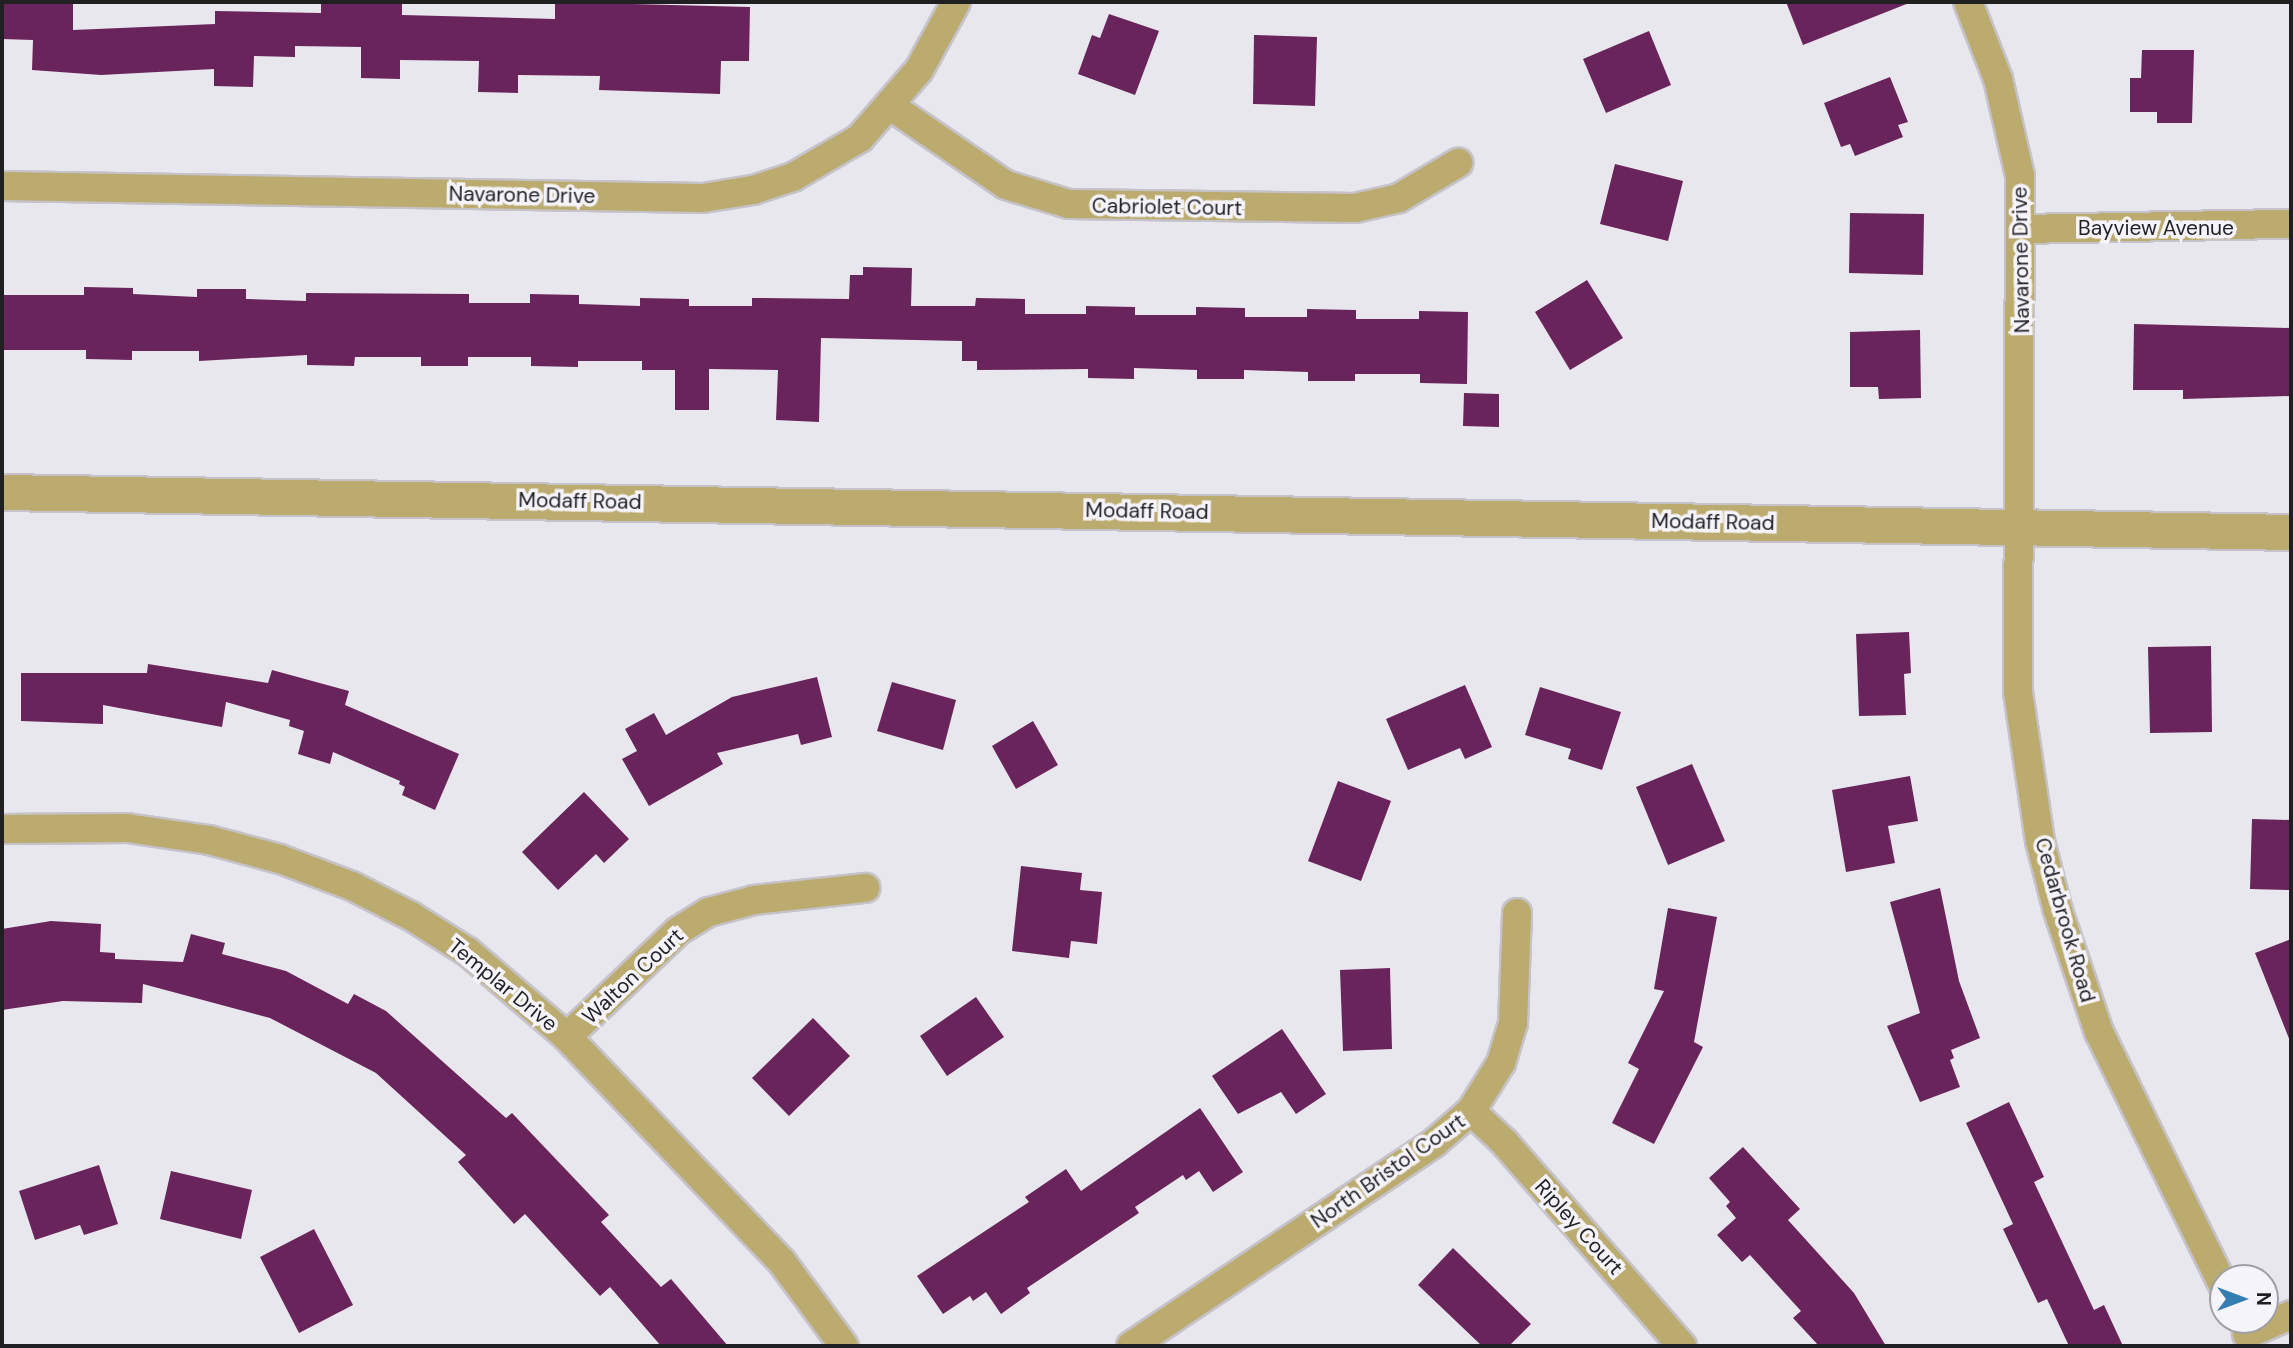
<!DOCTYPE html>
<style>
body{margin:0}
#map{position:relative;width:2293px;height:1348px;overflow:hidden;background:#e9e7ee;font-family:"DM Sans",sans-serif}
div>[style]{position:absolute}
.building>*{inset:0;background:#6a245c}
.roads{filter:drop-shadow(2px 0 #c5c3c9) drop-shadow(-2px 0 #c5c3c9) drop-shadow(0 2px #c5c3c9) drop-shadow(0 -2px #c5c3c9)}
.minor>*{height:28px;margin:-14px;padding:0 14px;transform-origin:14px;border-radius:14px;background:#bcab6e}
.tertiary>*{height:35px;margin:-17.5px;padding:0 17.5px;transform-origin:17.5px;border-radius:17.5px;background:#bcab6e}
span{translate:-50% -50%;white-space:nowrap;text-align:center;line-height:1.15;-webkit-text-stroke:7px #f6f4fb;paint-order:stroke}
.street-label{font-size:21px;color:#201f22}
.frame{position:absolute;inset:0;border:4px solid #201f22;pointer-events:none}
.north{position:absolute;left:2209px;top:1264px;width:70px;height:70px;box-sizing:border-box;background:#f6f4fb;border:2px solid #a09fa4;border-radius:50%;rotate:90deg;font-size:19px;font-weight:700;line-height:28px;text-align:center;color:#201f22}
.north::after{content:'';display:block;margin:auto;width:24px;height:32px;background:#357eb2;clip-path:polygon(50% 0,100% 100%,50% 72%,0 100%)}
</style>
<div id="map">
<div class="building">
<i style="clip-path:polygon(2px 2px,73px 2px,73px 30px,215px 24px,215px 11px,321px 13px,321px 2px,402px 4px,402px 15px,555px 19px,555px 2px,750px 7px,749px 61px,721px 61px,720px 94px,599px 90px,600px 76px,518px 75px,518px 93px,478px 92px,479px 61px,400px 60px,400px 79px,361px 78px,361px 47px,295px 46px,295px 57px,254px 56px,253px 87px,214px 86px,214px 69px,101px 75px,32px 70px,33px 40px,2px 39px)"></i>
<i style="clip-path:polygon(1786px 2px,1909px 2px,1909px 3px,1803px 45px)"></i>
<i style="clip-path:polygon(1109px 14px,1159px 31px,1135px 95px,1078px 74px,1092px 35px,1100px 38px)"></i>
<i style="clip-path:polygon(1649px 31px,1671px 85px,1606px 113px,1583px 59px)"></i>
<i style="clip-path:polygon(1254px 35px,1317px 37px,1315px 106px,1253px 104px)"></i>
<i style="clip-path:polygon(2142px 50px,2194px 50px,2192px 123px,2157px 123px,2157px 112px,2130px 112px,2130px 78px,2141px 78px)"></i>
<i style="clip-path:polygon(1890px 77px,1908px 122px,1898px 125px,1903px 137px,1855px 156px,1850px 144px,1841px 147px,1824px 103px)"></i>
<i style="clip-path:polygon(1615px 164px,1683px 181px,1668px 241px,1600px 224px)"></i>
<i style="clip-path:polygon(1850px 213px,1924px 214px,1923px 275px,1849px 273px)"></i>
<i style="clip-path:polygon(863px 267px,912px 268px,911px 306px,975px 306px,976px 298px,1025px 299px,1025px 314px,1086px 314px,1086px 306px,1135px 307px,1135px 315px,1196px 315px,1196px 307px,1245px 308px,1245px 317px,1307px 317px,1307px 309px,1356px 310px,1356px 319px,1419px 319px,1419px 311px,1468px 312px,1467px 384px,1420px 383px,1420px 374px,1355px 374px,1355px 381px,1308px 381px,1308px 372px,1244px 370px,1244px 379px,1197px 379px,1197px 370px,1134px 368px,1134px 379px,1088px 378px,1088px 369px,977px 370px,977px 361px,962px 361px,962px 341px,821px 338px,819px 422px,776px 420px,778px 370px,709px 369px,709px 410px,675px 410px,675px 370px,642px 370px,642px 361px,578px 361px,578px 367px,531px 366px,531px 357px,468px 357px,468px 366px,421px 366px,421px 357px,355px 357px,354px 366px,307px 365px,307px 355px,199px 361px,199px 351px,132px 351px,132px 360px,86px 359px,86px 350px,2px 350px,2px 295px,84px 295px,84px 287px,133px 288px,133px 294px,197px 297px,197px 289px,246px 289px,246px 299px,306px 301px,306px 293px,469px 294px,469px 303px,530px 303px,530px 294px,579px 295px,579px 304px,640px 306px,640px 298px,689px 299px,689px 306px,752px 306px,752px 298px,849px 299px,850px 275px,863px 275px)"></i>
<i style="clip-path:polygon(1587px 280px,1623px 338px,1570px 370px,1535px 312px)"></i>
<i style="clip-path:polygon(2134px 324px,2291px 328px,2291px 396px,2183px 399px,2183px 390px,2133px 390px)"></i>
<i style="clip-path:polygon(1920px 330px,1921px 398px,1879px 399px,1878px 387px,1850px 387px,1850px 332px)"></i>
<i style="clip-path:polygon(1464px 393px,1499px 394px,1499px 427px,1463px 426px)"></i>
<i style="clip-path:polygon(1909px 632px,1911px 673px,1904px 674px,1906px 715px,1859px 716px,1856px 634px)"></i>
<i style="clip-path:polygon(2211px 646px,2212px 732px,2150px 733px,2148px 647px)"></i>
<i style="clip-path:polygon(148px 664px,268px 683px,272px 670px,349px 691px,345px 705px,459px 754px,435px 810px,402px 795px,405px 787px,399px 784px,400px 781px,333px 752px,330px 764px,298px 754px,304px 731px,289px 726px,290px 720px,226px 702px,222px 727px,103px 705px,103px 724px,21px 721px,21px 673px,147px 673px)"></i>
<i style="clip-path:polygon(817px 677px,832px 737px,801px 745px,798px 734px,717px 753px,723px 764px,649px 806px,622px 759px,637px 751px,625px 729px,654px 713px,666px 735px,732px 697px)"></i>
<i style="clip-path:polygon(892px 682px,956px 700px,943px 750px,877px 731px)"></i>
<i style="clip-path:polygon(1465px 685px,1492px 747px,1465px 759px,1460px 748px,1408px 770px,1386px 719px)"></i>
<i style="clip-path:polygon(1540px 687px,1621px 712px,1602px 770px,1568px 759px,1571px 749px,1525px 735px)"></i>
<i style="clip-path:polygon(1033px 721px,1058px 765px,1016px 789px,992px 746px)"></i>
<i style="clip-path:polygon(1692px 764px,1725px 841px,1668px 865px,1636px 787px)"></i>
<i style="clip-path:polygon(1910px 776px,1918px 821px,1888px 826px,1895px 863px,1846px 872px,1832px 790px)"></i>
<i style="clip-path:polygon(1338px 781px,1391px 801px,1361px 881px,1308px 861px)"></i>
<i style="clip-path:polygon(584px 792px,629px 839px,604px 863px,596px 854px,558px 890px,522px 852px)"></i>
<i style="clip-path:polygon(2252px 819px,2291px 820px,2291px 890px,2250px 889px)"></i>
<i style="clip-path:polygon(1021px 866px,1082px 873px,1080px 890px,1102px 892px,1097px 944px,1071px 941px,1069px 958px,1012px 951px)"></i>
<i style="clip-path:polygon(1940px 888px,1959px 981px,1980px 1038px,1951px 1050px,1954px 1058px,1950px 1060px,1960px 1087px,1920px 1102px,1887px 1026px,1920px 1013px,1890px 902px)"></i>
<i style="clip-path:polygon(1668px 908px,1717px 917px,1694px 1042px,1703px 1047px,1654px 1144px,1612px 1123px,1639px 1069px,1628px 1063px,1664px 991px,1654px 989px)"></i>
<i style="clip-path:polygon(51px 921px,101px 924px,100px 952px,115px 953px,115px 959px,183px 962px,191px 934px,225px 943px,222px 954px,286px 971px,348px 1004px,354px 994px,386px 1011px,506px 1118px,512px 1113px,609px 1215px,601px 1222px,661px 1287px,671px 1279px,728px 1346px,661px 1346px,610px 1287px,600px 1296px,525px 1214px,514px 1224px,458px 1162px,466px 1155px,376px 1073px,270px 1018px,143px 984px,142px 1003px,63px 1001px,2px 1010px,2px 929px)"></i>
<i style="clip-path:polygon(2291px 939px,2291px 1041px,2290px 1041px,2255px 953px)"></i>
<i style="clip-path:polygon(1390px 968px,1392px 1049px,1343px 1051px,1340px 970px)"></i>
<i style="clip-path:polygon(976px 997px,1004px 1037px,947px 1076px,920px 1036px)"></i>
<i style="clip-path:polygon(813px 1018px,850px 1056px,789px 1116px,752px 1078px)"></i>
<i style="clip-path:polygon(1282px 1029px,1326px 1094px,1296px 1114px,1281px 1092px,1238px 1114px,1212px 1076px)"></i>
<i style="clip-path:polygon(2009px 1102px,2044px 1177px,2034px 1182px,2094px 1310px,2104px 1305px,2123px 1346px,2069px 1346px,2047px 1299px,2038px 1303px,2003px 1229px,2013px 1224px,1966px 1123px)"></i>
<i style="clip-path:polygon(1200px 1108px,1243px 1172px,1213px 1192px,1199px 1171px,1186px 1180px,1183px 1175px,1135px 1207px,1139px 1213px,1027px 1288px,1030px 1293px,1001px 1314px,986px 1292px,973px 1301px,970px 1296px,943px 1314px,917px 1276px,1029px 1202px,1025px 1197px,1066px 1169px,1081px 1191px)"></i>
<i style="clip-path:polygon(1743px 1147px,1800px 1209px,1788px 1220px,1854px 1293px,1886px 1346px,1819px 1346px,1793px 1318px,1801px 1311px,1750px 1255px,1742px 1262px,1717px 1235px,1736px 1218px,1726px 1206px,1730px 1202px,1709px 1178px)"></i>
<i style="clip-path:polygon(99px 1165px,118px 1224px,84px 1235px,80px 1225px,35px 1240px,19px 1191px)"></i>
<i style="clip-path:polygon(171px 1171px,252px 1190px,241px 1239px,160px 1219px)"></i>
<i style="clip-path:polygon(314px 1229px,353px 1305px,299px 1333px,260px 1257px)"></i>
<i style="clip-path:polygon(1453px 1248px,1531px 1324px,1509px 1346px,1482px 1346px,1418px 1285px)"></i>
</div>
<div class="roads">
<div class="minor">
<i style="left:1968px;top:2px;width:83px;rotate:68.7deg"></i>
<i style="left:1998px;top:79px;width:99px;rotate:77.2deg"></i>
<i style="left:2020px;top:176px;width:516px;rotate:90.22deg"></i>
<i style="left:2018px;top:692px;width:151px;rotate:81.6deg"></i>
<i style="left:2040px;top:841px;width:72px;rotate:75.6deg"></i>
<i style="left:2058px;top:911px;width:128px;rotate:71.3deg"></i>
<i style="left:2099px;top:1032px;width:282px;rotate:63.9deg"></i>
<i style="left:892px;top:107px;width:138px;rotate:34.4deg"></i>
<i style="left:1006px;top:185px;width:66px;rotate:16.8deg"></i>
<i style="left:1069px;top:204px;width:286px;rotate:0.8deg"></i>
<i style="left:1355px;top:208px;width:45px;rotate:-12.8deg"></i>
<i style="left:1399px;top:198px;width:69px;rotate:-30.7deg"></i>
<i style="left:2px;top:186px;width:701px;rotate:0.98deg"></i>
<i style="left:703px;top:198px;width:51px;rotate:-9.1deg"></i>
<i style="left:753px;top:190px;width:42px;rotate:-18deg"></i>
<i style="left:793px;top:177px;width:78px;rotate:-30.2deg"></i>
<i style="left:860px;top:138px;width:90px;rotate:-49.1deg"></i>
<i style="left:919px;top:70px;width:77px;rotate:-61.4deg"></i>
<i style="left:2021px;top:229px;width:270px;rotate:-1.1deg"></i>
<i style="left:2px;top:829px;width:125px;rotate:-0.5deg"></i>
<i style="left:127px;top:828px;width:83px;rotate:8.3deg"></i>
<i style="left:209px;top:840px;width:73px;rotate:15deg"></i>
<i style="left:280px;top:859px;width:77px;rotate:20.6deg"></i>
<i style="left:352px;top:886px;width:66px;rotate:27deg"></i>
<i style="left:411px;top:916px;width:67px;rotate:32.3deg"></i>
<i style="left:468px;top:952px;width:130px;rotate:40.6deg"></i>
<i style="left:567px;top:1037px;width:311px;rotate:46.3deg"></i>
<i style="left:782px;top:1262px;width:104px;rotate:53.6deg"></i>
<i style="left:567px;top:1037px;width:153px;rotate:-43.7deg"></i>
<i style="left:678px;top:931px;width:36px;rotate:-32deg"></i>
<i style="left:709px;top:912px;width:47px;rotate:-14.9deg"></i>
<i style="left:754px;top:900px;width:112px;rotate:-6.2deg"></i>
<i style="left:1471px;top:1111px;width:45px;rotate:43.2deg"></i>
<i style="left:1504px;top:1142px;width:271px;rotate:48.9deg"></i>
<i style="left:2247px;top:1334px;width:48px;rotate:-23.4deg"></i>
<i style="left:1131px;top:1346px;width:365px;rotate:-33.8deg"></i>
<i style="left:1434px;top:1143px;width:49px;rotate:-40.9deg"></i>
<i style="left:1471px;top:1111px;width:57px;rotate:-58deg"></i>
<i style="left:1501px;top:1063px;width:42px;rotate:-73.3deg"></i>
<i style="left:1513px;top:1023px;width:110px;rotate:-87.9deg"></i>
</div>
<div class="tertiary">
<i style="left:2px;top:492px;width:2289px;rotate:1deg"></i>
</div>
</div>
<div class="street-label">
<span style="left:522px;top:195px;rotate:1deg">Navarone Drive</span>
<span style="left:1167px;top:207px;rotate:1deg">Cabriolet Court</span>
<span style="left:2156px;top:228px">Bayview Avenue</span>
<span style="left:2021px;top:260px;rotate:-91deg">Navarone Drive</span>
<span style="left:580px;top:501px;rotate:1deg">Modaff Road</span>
<span style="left:1147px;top:511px;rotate:1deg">Modaff Road</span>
<span style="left:1713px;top:522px;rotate:1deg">Modaff Road</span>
<span style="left:2065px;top:920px;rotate:74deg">Cedarbrook Road</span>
<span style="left:633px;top:976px;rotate:-43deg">Walton Court</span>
<span style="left:503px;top:985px;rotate:39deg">Templar Drive</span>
<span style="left:1388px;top:1171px;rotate:-35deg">North Bristol Court</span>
<span style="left:1579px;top:1227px;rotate:48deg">Ripley Court</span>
</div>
<div class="frame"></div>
<div class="north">N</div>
</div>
